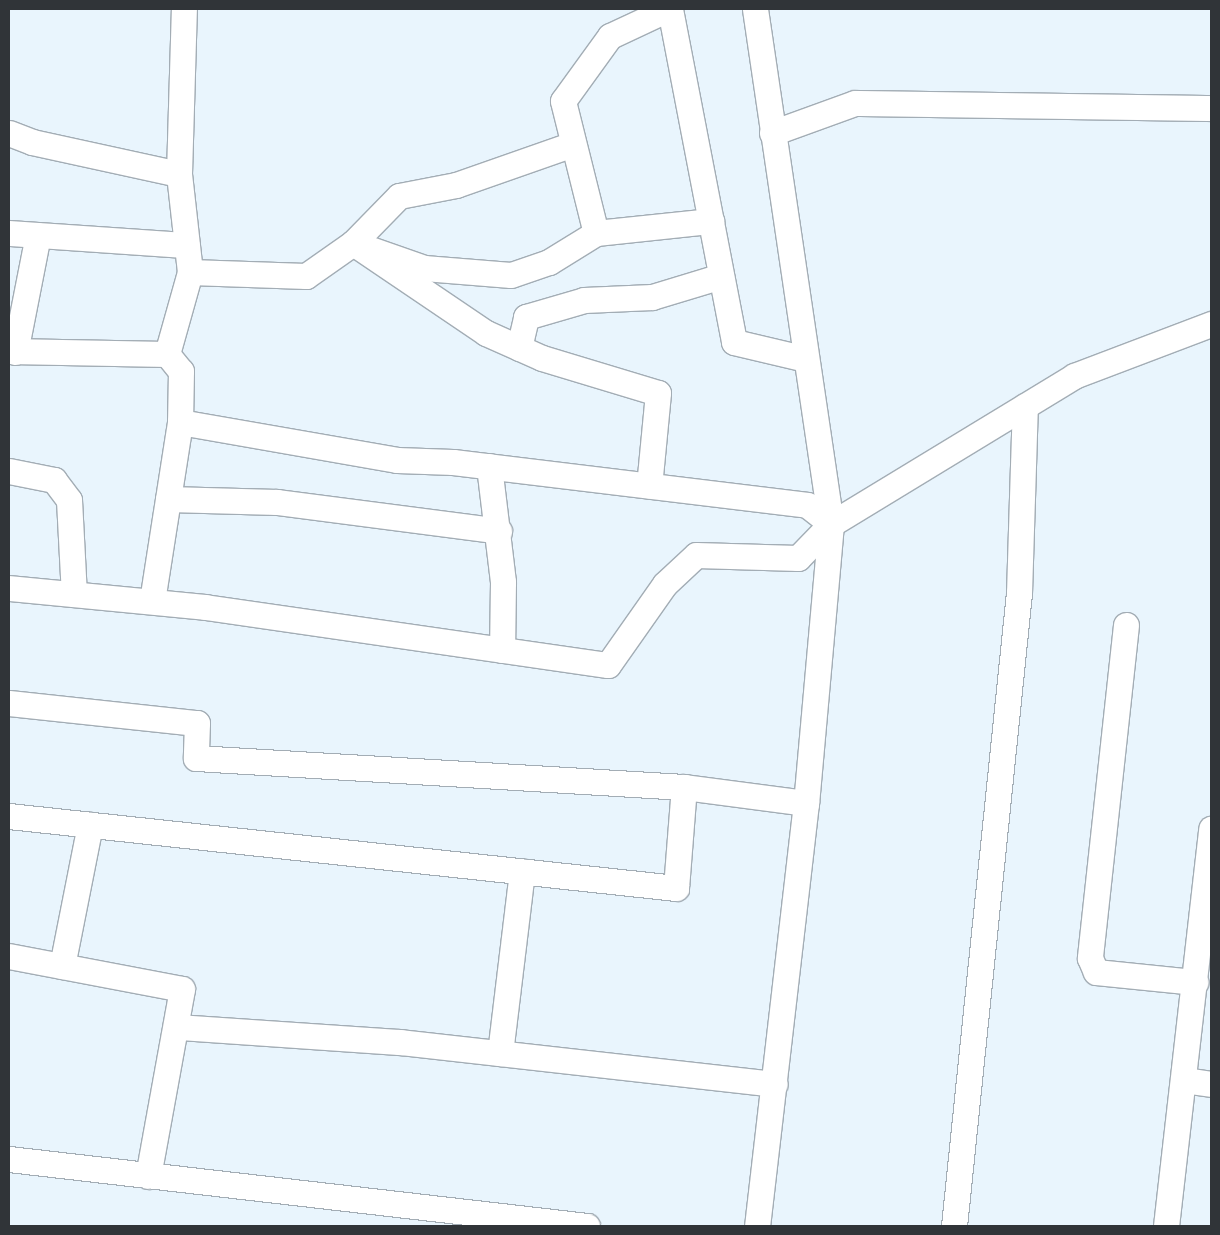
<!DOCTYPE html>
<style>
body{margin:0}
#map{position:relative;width:1220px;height:1235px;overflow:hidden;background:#e9f5fd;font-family:Barlow,sans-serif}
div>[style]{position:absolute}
.roads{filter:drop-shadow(1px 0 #a3adb5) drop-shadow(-1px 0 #a3adb5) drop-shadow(0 1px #a3adb5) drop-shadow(0 -1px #a3adb5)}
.minor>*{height:25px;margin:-12.5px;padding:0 12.5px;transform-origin:12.5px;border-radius:12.5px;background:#fff}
span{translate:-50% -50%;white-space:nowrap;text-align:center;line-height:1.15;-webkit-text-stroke:5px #e9f5fd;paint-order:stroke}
.frame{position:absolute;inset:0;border:10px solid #303438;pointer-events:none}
</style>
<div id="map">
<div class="roads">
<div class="minor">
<i style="left:668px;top:9px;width:64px;rotate:155deg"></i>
<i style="left:610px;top:36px;width:80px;rotate:125.9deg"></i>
<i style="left:563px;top:101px;width:136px;rotate:76deg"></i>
<i style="left:596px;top:233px;width:116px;rotate:-6deg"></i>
<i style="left:670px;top:9px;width:339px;rotate:79.1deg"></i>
<i style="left:734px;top:342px;width:74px;rotate:13.3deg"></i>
<i style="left:755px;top:9px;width:521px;rotate:81.61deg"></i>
<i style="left:831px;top:524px;width:280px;rotate:95.1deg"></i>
<i style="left:806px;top:803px;width:426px;rotate:96.6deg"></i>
<i style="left:9px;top:133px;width:25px;rotate:21deg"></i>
<i style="left:32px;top:142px;width:150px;rotate:12.3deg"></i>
<i style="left:179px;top:174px;width:99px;rotate:83.6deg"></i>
<i style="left:772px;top:133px;width:88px;rotate:-19.9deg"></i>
<i style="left:855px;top:103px;width:356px;rotate:0.8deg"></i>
<i style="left:573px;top:144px;width:124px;rotate:160.7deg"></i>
<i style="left:456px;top:185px;width:58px;rotate:169.1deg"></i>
<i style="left:399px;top:196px;width:66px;rotate:134.4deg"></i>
<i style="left:353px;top:243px;width:161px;rotate:34.1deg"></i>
<i style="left:486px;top:333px;width:61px;rotate:24.1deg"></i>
<i style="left:542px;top:358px;width:121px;rotate:16.8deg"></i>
<i style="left:658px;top:393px;width:93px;rotate:95.5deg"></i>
<i style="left:179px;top:174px;width:165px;rotate:-88.3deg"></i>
<i style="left:9px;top:233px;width:178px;rotate:3.9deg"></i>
<i style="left:519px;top:348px;width:32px;rotate:-77deg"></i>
<i style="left:526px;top:317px;width:60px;rotate:-16.3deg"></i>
<i style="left:584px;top:300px;width:68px;rotate:-2.5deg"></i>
<i style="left:652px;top:297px;width:72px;rotate:-16.9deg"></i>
<i style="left:9px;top:351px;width:158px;rotate:1.1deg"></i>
<i style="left:167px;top:354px;width:22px;rotate:51deg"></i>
<i style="left:181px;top:371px;width:51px;rotate:91.1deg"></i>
<i style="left:180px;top:422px;width:220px;rotate:9.9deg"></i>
<i style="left:397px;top:460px;width:56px;rotate:2deg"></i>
<i style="left:453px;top:462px;width:357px;rotate:6.9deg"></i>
<i style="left:807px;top:505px;width:31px;rotate:38deg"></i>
<i style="left:15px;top:352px;width:119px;rotate:-78.9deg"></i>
<i style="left:167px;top:354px;width:85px;rotate:-74.3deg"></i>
<i style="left:190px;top:272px;width:116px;rotate:2deg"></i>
<i style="left:306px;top:276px;width:57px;rotate:-35.1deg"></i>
<i style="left:353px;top:243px;width:75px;rotate:19.4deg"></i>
<i style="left:424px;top:268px;width:87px;rotate:4.6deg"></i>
<i style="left:511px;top:275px;width:40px;rotate:-18.9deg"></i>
<i style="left:549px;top:262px;width:55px;rotate:-31.7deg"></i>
<i style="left:489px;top:466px;width:117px;rotate:83.1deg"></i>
<i style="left:503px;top:582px;width:68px;rotate:90.8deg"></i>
<i style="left:9px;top:471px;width:46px;rotate:11.3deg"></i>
<i style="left:54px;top:480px;width:25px;rotate:53deg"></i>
<i style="left:69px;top:500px;width:94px;rotate:87deg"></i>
<i style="left:168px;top:499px;width:109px;rotate:1.6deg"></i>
<i style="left:277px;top:502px;width:224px;rotate:7.4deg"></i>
<i style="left:9px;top:588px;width:197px;rotate:5.5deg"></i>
<i style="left:205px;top:607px;width:407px;rotate:8.2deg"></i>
<i style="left:608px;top:665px;width:99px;rotate:-54.9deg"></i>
<i style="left:665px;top:584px;width:42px;rotate:-43.1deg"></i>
<i style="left:696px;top:555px;width:102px;rotate:1.7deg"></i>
<i style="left:798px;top:558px;width:47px;rotate:-45.9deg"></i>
<i style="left:831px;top:524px;width:285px;rotate:-31.3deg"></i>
<i style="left:1074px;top:376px;width:147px;rotate:-20.8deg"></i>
<i style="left:152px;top:601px;width:181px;rotate:-81.1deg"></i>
<i style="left:1126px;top:625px;width:335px;rotate:96.2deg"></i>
<i style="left:1090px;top:958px;width:15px;rotate:67deg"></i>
<i style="left:1096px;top:972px;width:100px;rotate:5.8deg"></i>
<i style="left:9px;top:703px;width:189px;rotate:6.1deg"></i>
<i style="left:197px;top:723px;width:35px;rotate:92deg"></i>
<i style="left:196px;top:758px;width:489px;rotate:3.4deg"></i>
<i style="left:684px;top:787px;width:123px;rotate:7.5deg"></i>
<i style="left:9px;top:816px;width:671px;rotate:6.16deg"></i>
<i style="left:676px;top:888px;width:101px;rotate:-85.5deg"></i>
<i style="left:9px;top:956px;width:176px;rotate:10.8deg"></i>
<i style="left:182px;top:989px;width:190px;rotate:100.3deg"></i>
<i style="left:62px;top:966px;width:144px;rotate:-78.8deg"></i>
<i style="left:178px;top:1027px;width:223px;rotate:3.9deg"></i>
<i style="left:400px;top:1042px;width:377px;rotate:6.4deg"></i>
<i style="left:500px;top:1053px;width:183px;rotate:-83.1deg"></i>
<i style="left:1184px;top:1080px;width:27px;rotate:8deg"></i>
<i style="left:9px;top:1159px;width:582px;rotate:6.61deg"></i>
<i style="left:954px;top:1226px;width:636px;rotate:-84.14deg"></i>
<i style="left:1019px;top:593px;width:187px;rotate:-88.2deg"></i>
<i style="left:1166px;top:1226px;width:400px;rotate:-83.5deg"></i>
</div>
</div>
<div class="frame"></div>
</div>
